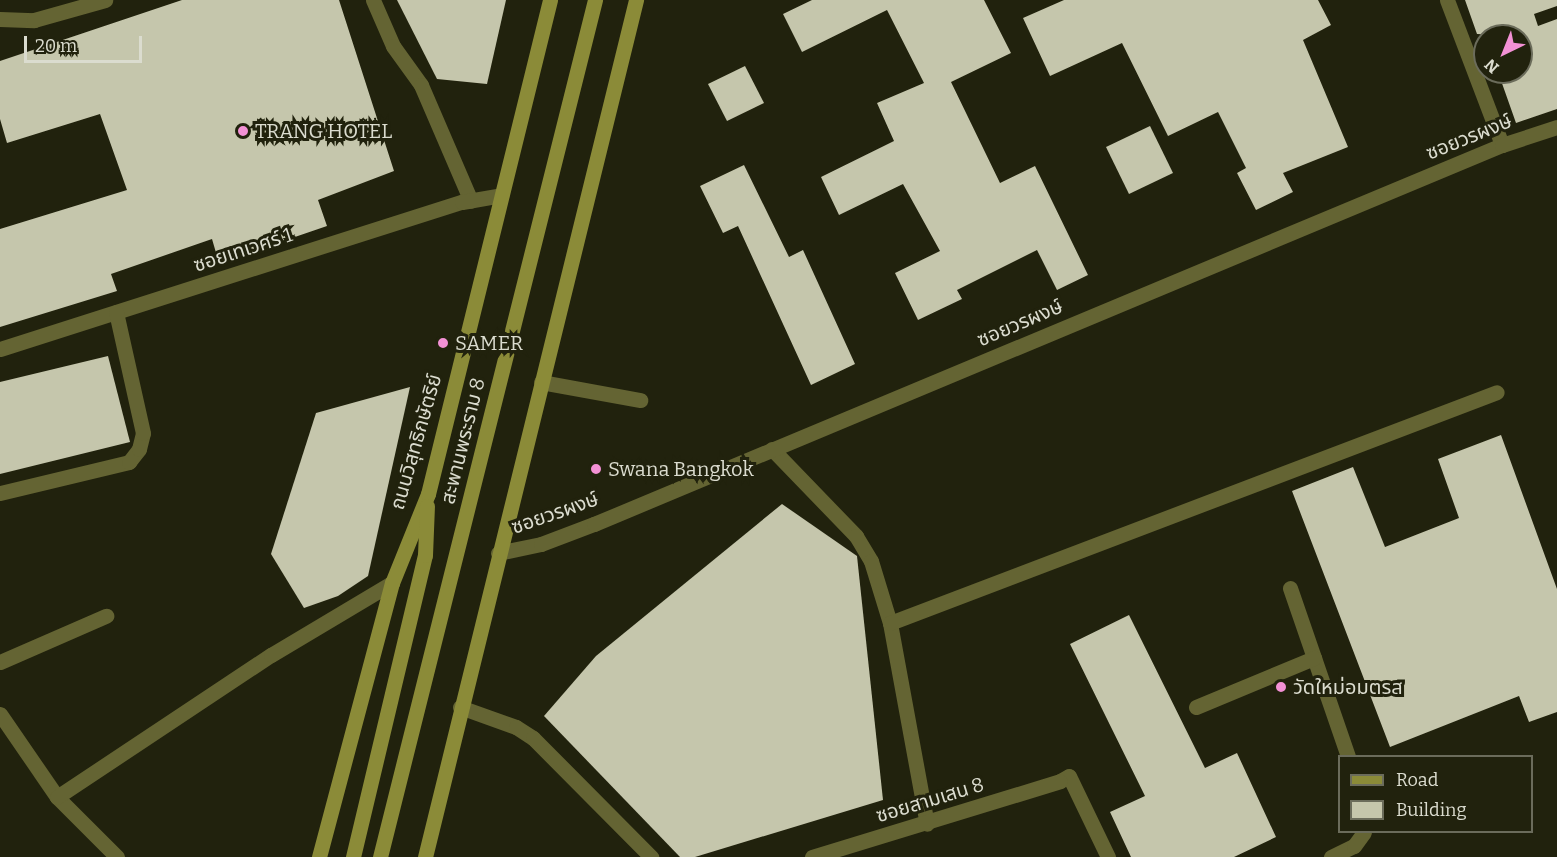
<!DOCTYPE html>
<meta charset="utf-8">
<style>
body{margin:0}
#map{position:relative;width:1557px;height:857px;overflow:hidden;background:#21220d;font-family:Bitter,"Noto Sans Thai",serif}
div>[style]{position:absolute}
.building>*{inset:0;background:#c5c6ac}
.lane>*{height:15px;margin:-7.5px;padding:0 7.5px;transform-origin:7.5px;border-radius:7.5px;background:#646433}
.street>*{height:15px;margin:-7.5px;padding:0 7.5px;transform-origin:7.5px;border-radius:7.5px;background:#646433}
.secondary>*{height:15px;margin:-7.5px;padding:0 7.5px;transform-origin:7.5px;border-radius:7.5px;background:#8b8b38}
.dots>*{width:16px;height:16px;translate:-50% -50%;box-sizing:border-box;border:3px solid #21220d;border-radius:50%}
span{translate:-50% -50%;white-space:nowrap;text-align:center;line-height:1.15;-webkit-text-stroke:6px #21220d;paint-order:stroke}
.poi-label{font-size:20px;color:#dbdccf}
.left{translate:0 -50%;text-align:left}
.street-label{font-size:20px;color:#dbdccf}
.legend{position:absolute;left:1338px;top:755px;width:195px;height:78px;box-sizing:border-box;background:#21220d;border:2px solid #6b6c5b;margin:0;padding:8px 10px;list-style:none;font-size:18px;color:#dbdccf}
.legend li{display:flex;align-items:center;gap:12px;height:30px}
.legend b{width:30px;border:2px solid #6b6c5b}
.north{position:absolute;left:1473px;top:24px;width:60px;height:60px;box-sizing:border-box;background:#21220d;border:2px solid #6b6c5b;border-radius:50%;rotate:223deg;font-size:16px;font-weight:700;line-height:24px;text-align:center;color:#dbdccf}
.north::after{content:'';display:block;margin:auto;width:21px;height:27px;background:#f391d5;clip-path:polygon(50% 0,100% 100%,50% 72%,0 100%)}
.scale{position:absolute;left:24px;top:36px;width:118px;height:27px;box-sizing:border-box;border:3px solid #dbdccf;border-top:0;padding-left:8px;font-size:18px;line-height:21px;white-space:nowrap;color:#dbdccf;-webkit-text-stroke:4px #21220d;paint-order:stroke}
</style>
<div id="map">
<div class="building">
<i style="clip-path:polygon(182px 0,339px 0,394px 171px,318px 200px,327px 226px,219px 263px,212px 239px,111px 274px,117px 291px,0 327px,0 229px,127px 190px,100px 114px,7px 143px,0 119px,0 61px)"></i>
<i style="clip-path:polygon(397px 0,506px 0,487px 84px,437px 79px)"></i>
<i style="clip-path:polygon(812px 0,984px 0,1011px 53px,951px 82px,1000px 183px,1035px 166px,1088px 275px,1057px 290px,1037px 250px,957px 290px,962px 299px,918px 320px,895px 273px,940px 251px,903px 184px,839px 215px,821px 177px,894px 141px,877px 103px,924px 83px,887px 10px,802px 52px,783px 14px)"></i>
<i style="clip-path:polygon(1064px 0,1318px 0,1331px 25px,1303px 40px,1348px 147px,1283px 173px,1293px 192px,1256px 210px,1237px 173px,1246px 168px,1218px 112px,1168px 136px,1122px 43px,1050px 76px,1023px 18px)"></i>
<i style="clip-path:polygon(1465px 0,1557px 0,1557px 6px,1534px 14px,1538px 26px,1557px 19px,1557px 109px,1516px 123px,1498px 72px,1521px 72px,1521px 36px,1477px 34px)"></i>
<i style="clip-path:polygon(745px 66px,764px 103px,727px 121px,708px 84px)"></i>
<i style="clip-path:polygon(1150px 126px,1173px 173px,1129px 194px,1106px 147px)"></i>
<i style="clip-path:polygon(744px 165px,789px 257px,803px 250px,855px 364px,811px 385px,738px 226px,723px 233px,700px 186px)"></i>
<i style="clip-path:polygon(108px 356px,130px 442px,0 474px,0 382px)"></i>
<i style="clip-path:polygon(410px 387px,368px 576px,338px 596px,304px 608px,271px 554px,316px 413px)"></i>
<i style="clip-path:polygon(1501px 435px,1557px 589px,1557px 712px,1529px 722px,1519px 696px,1390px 747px,1292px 491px,1353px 467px,1385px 547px,1459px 518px,1438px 459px)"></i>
<i style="clip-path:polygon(782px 504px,857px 556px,883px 800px,695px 857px,680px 857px,544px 716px,596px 656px)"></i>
<i style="clip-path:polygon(1129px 615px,1205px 768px,1237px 753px,1276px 837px,1234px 857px,1131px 857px,1110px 812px,1145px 796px,1070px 644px)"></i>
</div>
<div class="lane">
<i style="left:373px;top:0;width:50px;rotate:66.5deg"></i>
<i style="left:393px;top:46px;width:48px;rotate:54.3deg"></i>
<i style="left:421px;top:85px;width:126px;rotate:66.7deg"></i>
<i style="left:0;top:19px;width:34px;rotate:2deg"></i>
<i style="left:34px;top:20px;width:74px;rotate:-15.7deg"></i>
<i style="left:541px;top:382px;width:101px;rotate:10.3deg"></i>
<i style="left:1290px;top:588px;width:178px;rotate:71deg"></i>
<i style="left:1196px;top:707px;width:128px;rotate:-22.6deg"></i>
<i style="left:1060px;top:781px;width:10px;rotate:-29deg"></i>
<i style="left:1069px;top:776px;width:90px;rotate:64.3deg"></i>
<i style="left:1331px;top:857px;width:25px;rotate:-26deg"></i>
<i style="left:1354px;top:846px;width:17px;rotate:-54deg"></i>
</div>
<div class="street">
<i style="left:1447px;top:0;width:155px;rotate:69.2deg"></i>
<i style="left:0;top:349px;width:485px;rotate:-17.7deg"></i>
<i style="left:462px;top:202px;width:40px;rotate:-10deg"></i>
<i style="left:772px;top:449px;width:121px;rotate:46deg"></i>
<i style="left:856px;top:536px;width:29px;rotate:59deg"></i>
<i style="left:871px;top:561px;width:65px;rotate:73deg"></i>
<i style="left:890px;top:623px;width:204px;rotate:79.6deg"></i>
<i style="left:0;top:493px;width:133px;rotate:-13.5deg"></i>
<i style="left:129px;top:462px;width:16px;rotate:-52deg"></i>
<i style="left:139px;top:449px;width:16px;rotate:-76deg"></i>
<i style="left:143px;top:433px;width:124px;rotate:-102.6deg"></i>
<i style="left:498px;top:553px;width:44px;rotate:-11.8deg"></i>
<i style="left:541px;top:544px;width:57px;rotate:-20.7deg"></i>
<i style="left:594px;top:524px;width:984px;rotate:-22.66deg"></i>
<i style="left:1502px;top:145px;width:58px;rotate:-18.1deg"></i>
<i style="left:890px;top:623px;width:649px;rotate:-20.83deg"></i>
<i style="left:0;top:662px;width:116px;rotate:-23.5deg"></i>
<i style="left:460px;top:707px;width:59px;rotate:19.7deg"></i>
<i style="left:516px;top:727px;width:20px;rotate:33deg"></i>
<i style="left:533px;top:738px;width:168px;rotate:45.2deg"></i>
<i style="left:0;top:714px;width:101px;rotate:55.5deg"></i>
<i style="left:57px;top:797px;width:85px;rotate:45deg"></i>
<i style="left:57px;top:797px;width:257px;rotate:-33.6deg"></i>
<i style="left:271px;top:655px;width:141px;rotate:-30.8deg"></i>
<i style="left:812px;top:857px;width:259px;rotate:-17deg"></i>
</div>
<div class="secondary">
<i style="left:319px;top:857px;width:284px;rotate:-75.1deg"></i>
<i style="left:392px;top:583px;width:96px;rotate:-68deg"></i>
<i style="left:428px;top:494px;width:509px;rotate:-76.13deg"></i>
<i style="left:353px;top:857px;width:310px;rotate:-76.6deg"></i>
<i style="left:425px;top:555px;width:49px;rotate:-87.7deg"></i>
<i style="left:380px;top:857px;width:884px;rotate:-75.92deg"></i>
<i style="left:425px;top:857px;width:883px;rotate:-76.17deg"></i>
</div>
<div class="dots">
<i style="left:243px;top:131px;background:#f391d5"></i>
<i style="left:443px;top:343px;background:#f391d5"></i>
<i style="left:596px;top:469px;background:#f391d5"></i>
<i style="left:1281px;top:687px;background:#f391d5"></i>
</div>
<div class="poi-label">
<span class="left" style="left:255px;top:131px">TRANG HOTEL</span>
<span class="left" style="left:455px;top:343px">SAMER</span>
<span class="left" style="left:608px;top:469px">Swana Bangkok</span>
<span class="left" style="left:1293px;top:687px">วัดใหม่อมตรส</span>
</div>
<div class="street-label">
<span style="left:1469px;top:137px;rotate:-22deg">ซอยวรผงษ์</span>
<span style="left:243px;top:250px;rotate:-18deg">ซอยเทเวศร์ 1</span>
<span style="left:1020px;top:323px;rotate:-23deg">ซอยวรผงษ์</span>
<span style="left:463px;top:441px;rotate:-76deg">สะพานพระราม 8</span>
<span style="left:416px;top:442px;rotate:-74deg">ถนนวิสุทธิกษัตริย์</span>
<span style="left:555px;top:513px;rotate:-19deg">ซอยวรผงษ์</span>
<span style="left:930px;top:800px;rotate:-17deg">ซอยสามเสน 8</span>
</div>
<ul class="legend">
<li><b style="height:8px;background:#8b8b38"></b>Road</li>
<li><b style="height:16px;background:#c5c6ac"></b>Building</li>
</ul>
<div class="north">N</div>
<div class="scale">20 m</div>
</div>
